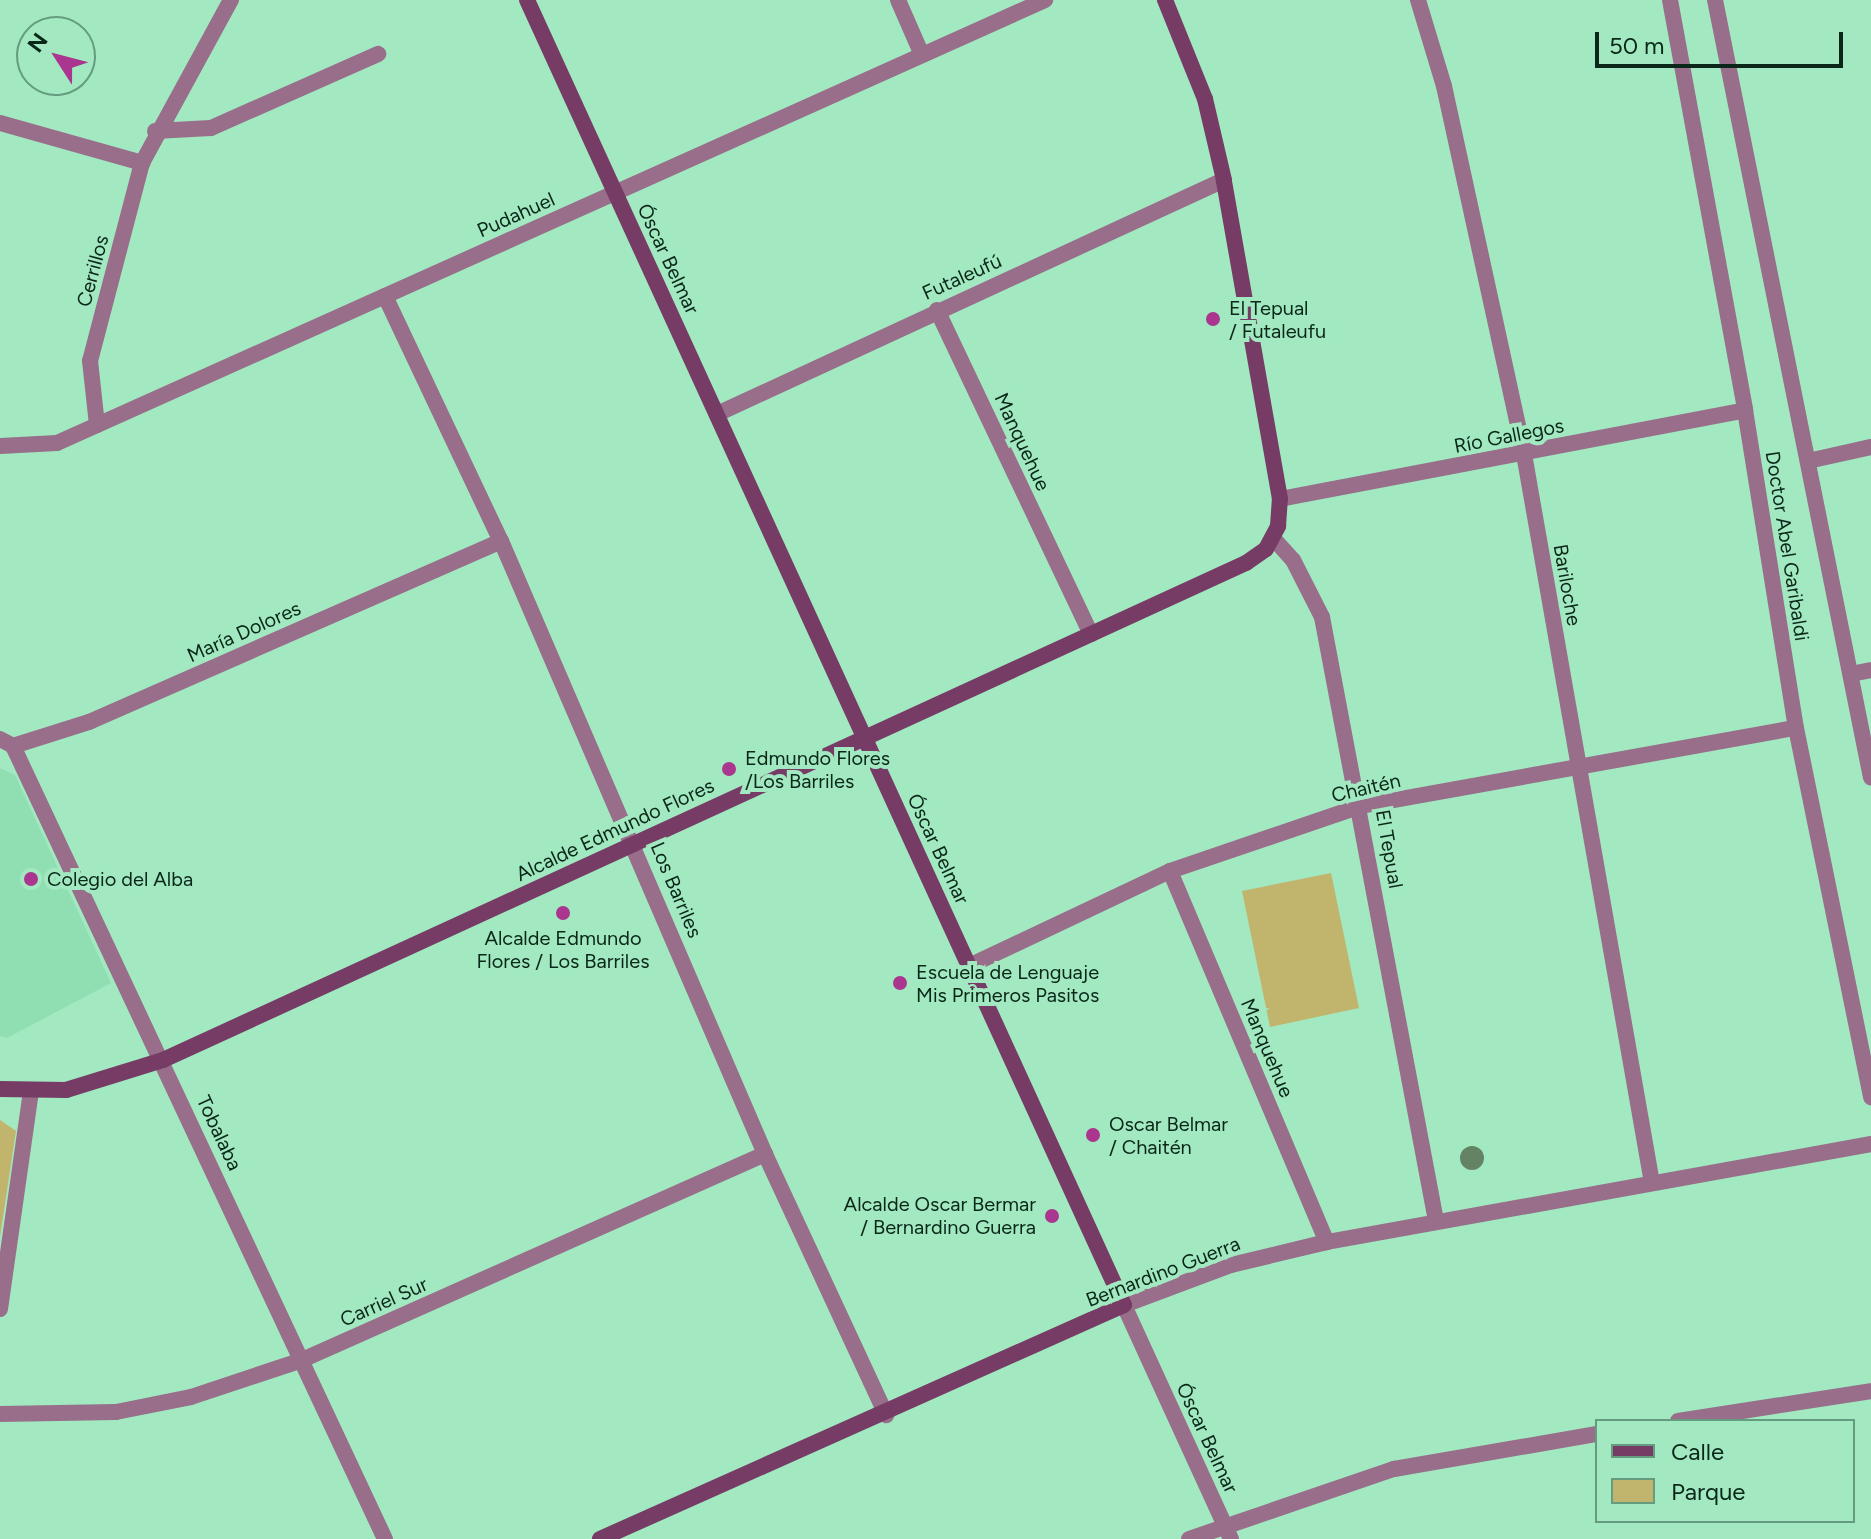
<!DOCTYPE html>
<meta charset="utf-8">
<style>
body{margin:0}
#map{position:relative;width:1871px;height:1539px;overflow:hidden;background:#a2e9c1;font-family:Figtree,sans-serif}
div>[style]{position:absolute}
.built>*{inset:0;background:#90dfb3}
.green>*{inset:0;background:#c1b46d}
.street>*{height:16px;margin:-8px;padding:0 8px;transform-origin:8px;border-radius:8px;background:#986e8a}
.secondary>*{height:16px;margin:-8px;padding:0 8px;transform-origin:8px;border-radius:8px;background:#763c66}
.trees>*{width:24px;height:24px;margin:-12px;border-radius:50%;background:#648264}
.dots>*{width:22px;height:22px;translate:-50% -50%;box-sizing:border-box;border:4px solid #a2e9c1;border-radius:50%}
span{translate:-50% -50%;white-space:nowrap;text-align:center;line-height:1.15;-webkit-text-stroke:8px #a2e9c1;paint-order:stroke}
.street-label{font-size:20px;color:#0a2719}
.poi-label{font-size:20px;color:#0a2719}
.left{translate:0 -50%;text-align:left}
.right{translate:-100% -50%;text-align:right}
.legend{position:absolute;left:1595px;top:1419px;width:260px;height:104px;box-sizing:border-box;background:#a2e9c1;border:2px solid #659b7e;margin:0;padding:10px 14px;list-style:none;font-size:24px;color:#0a2719}
.legend li{display:flex;align-items:center;gap:16px;height:40px}
.legend b{width:40px;border:2px solid #659b7e}
.north{position:absolute;left:16px;top:16px;width:80px;height:80px;box-sizing:border-box;background:#a2e9c1;border:2px solid #659b7e;border-radius:50%;rotate:306deg;font-size:22px;font-weight:700;line-height:32px;text-align:center;color:#0a2719}
.north::after{content:'';display:block;margin:auto;width:28px;height:36px;background:#ab368f;clip-path:polygon(50% 0,100% 100%,50% 72%,0 100%)}
.scale{position:absolute;left:1595px;top:32px;width:248px;height:36px;box-sizing:border-box;border:4px solid #0a2719;border-top:0;padding-left:10px;font-size:24px;line-height:28px;white-space:nowrap;color:#0a2719;-webkit-text-stroke:6px #a2e9c1;paint-order:stroke}
</style>
<div id="map">
<div class="built">
<i style="clip-path:polygon(0 768px,15px 775px,111px 983px,7px 1038px,0 1036px)"></i>
</div>
<div class="green">
<i style="clip-path:polygon(1331px 873px,1359px 1008px,1270px 1027px,1242px 891px)"></i>
<i style="clip-path:polygon(0 1120px,16px 1131px,0 1237px)"></i>
</div>
<div class="street">
<i style="left:898px;top:0;width:60px;rotate:66.4deg"></i>
<i style="left:1418px;top:0;width:90px;rotate:73.2deg"></i>
<i style="left:1444px;top:86px;width:377px;rotate:77.7deg"></i>
<i style="left:1524px;top:454px;width:740px;rotate:80.04deg"></i>
<i style="left:1670px;top:0;width:417px;rotate:79.6deg"></i>
<i style="left:1745px;top:410px;width:322px;rotate:80.9deg"></i>
<i style="left:1796px;top:728px;width:377px;rotate:78.5deg"></i>
<i style="left:1715px;top:0;width:793px;rotate:78.66deg"></i>
<i style="left:0;top:123px;width:148px;rotate:15.7deg"></i>
<i style="left:155px;top:131px;width:56px;rotate:-3.1deg"></i>
<i style="left:211px;top:128px;width:183px;rotate:-23.9deg"></i>
<i style="left:385px;top:296px;width:271px;rotate:64.7deg"></i>
<i style="left:501px;top:541px;width:667px;rotate:66.7deg"></i>
<i style="left:765px;top:1154px;width:288px;rotate:65.1deg"></i>
<i style="left:937px;top:310px;width:359px;rotate:64.6deg"></i>
<i style="left:717px;top:414px;width:558px;rotate:-24.78deg"></i>
<i style="left:97px;top:425px;width:64px;rotate:-96.2deg"></i>
<i style="left:90px;top:361px;width:205px;rotate:-75.3deg"></i>
<i style="left:142px;top:163px;width:186px;rotate:-61.4deg"></i>
<i style="left:0;top:446px;width:57px;rotate:-3deg"></i>
<i style="left:57px;top:443px;width:1083px;rotate:-24.15deg"></i>
<i style="left:1808px;top:461px;width:65px;rotate:-12.5deg"></i>
<i style="left:1280px;top:499px;width:473px;rotate:-10.8deg"></i>
<i style="left:1274px;top:539px;width:28px;rotate:48deg"></i>
<i style="left:1293px;top:560px;width:64px;rotate:63deg"></i>
<i style="left:1322px;top:617px;width:615px;rotate:79.31deg"></i>
<i style="left:1851px;top:674px;width:20px;rotate:-11deg"></i>
<i style="left:0;top:739px;width:15px;rotate:28deg"></i>
<i style="left:13px;top:746px;width:80px;rotate:-17.5deg"></i>
<i style="left:89px;top:722px;width:450px;rotate:-23.7deg"></i>
<i style="left:13px;top:746px;width:876px;rotate:64.87deg"></i>
<i style="left:1170px;top:871px;width:403px;rotate:67.1deg"></i>
<i style="left:969px;top:966px;width:222px;rotate:-25.3deg"></i>
<i style="left:1170px;top:871px;width:202px;rotate:-18.8deg"></i>
<i style="left:1361px;top:806px;width:442px;rotate:-10.2deg"></i>
<i style="left:0;top:1309px;width:219px;rotate:-81.9deg"></i>
<i style="left:0;top:1414px;width:116px;rotate:-1deg"></i>
<i style="left:116px;top:1412px;width:76px;rotate:-11.3deg"></i>
<i style="left:191px;top:1397px;width:117px;rotate:-18.4deg"></i>
<i style="left:302px;top:1360px;width:507px;rotate:-23.99deg"></i>
<i style="left:1678px;top:1421px;width:195px;rotate:-8.8deg"></i>
<i style="left:1189px;top:1539px;width:217px;rotate:-18.9deg"></i>
<i style="left:1394px;top:1469px;width:206px;rotate:-9.8deg"></i>
<i style="left:1231px;top:1539px;width:257px;rotate:-114.6deg"></i>
<i style="left:1124px;top:1305px;width:114px;rotate:-20.5deg"></i>
<i style="left:1231px;top:1265px;width:99px;rotate:-13.5deg"></i>
<i style="left:1327px;top:1242px;width:553px;rotate:-10.21deg"></i>
</div>
<div class="secondary">
<i style="left:527px;top:0;width:1435px;rotate:65.42deg"></i>
<i style="left:1124px;top:1305px;width:574px;rotate:155.94deg"></i>
<i style="left:0;top:1089px;width:66px;rotate:0.9deg"></i>
<i style="left:66px;top:1090px;width:102px;rotate:-17.2deg"></i>
<i style="left:163px;top:1060px;width:1192px;rotate:-24.65deg"></i>
<i style="left:1246px;top:563px;width:24px;rotate:-35deg"></i>
<i style="left:1266px;top:549px;width:26px;rotate:-62deg"></i>
<i style="left:1278px;top:526px;width:27px;rotate:-86deg"></i>
<i style="left:1280px;top:499px;width:324px;rotate:-100deg"></i>
<i style="left:1224px;top:180px;width:83px;rotate:-103.2deg"></i>
<i style="left:1205px;top:99px;width:107px;rotate:-112deg"></i>
</div>
<div class="trees">
<i style="left:1472px;top:1158px"></i>
</div>
<div class="dots">
<i style="left:1213px;top:319px;background:#ab368f"></i>
<i style="left:729px;top:769px;background:#ab368f"></i>
<i style="left:31px;top:879px;background:#ab368f"></i>
<i style="left:563px;top:913px;background:#ab368f"></i>
<i style="left:900px;top:983px;background:#ab368f"></i>
<i style="left:1093px;top:1135px;background:#ab368f"></i>
<i style="left:1052px;top:1216px;background:#ab368f"></i>
</div>
<div class="street-label">
<span style="left:516px;top:215px;rotate:-24deg">Pudahuel</span>
<span style="left:668px;top:259px;rotate:65deg">Óscar Belmar</span>
<span style="left:93px;top:271px;rotate:-75deg">Cerrillos</span>
<span style="left:962px;top:277px;rotate:-24deg">Futaleufú</span>
<span style="left:1509px;top:436px;rotate:-11deg">Río Gallegos</span>
<span style="left:1022px;top:442px;rotate:65deg">Manquehue</span>
<span style="left:1787px;top:546px;rotate:81deg">Doctor Abel Garibaldi</span>
<span style="left:1567px;top:585px;rotate:80deg">Bariloche</span>
<span style="left:244px;top:632px;rotate:-24deg">María Dolores</span>
<span style="left:1366px;top:788px;rotate:-13deg">Chaitén</span>
<span style="left:615px;top:830px;rotate:-25deg">Alcalde Edmundo Flores</span>
<span style="left:938px;top:849px;rotate:65deg">Óscar Belmar</span>
<span style="left:1389px;top:849px;rotate:80deg">El Tepual</span>
<span style="left:676px;top:890px;rotate:67deg">Los Barriles</span>
<span style="left:1267px;top:1048px;rotate:67deg">Manquehue</span>
<span style="left:219px;top:1133px;rotate:65deg">Tobalaba</span>
<span style="left:1163px;top:1272px;rotate:-21deg">Bernardino Guerra</span>
<span style="left:384px;top:1302px;rotate:-24deg">Carriel Sur</span>
<span style="left:1207px;top:1438px;rotate:65deg">Óscar Belmar</span>
</div>
<div class="poi-label">
<span class="left" style="left:1229px;top:320px">El Tepual<br>/ Futaleufu</span>
<span class="left" style="left:745px;top:770px">Edmundo Flores<br>/Los Barriles</span>
<span class="left" style="left:47px;top:879px">Colegio del Alba</span>
<span style="left:563px;top:950px">Alcalde Edmundo<br>Flores / Los Barriles</span>
<span class="left" style="left:916px;top:984px">Escuela de Lenguaje<br>Mis Primeros Pasitos</span>
<span class="left" style="left:1109px;top:1136px">Oscar Belmar<br>/ Chaitén</span>
<span class="right" style="left:1036px;top:1216px">Alcalde Oscar Bermar<br>/ Bernardino Guerra</span>
</div>
<ul class="legend">
<li><b style="height:10px;background:#763c66"></b>Calle</li>
<li><b style="height:22px;background:#c1b46d"></b>Parque</li>
</ul>
<div class="north">N</div>
<div class="scale">50 m</div>
</div>
